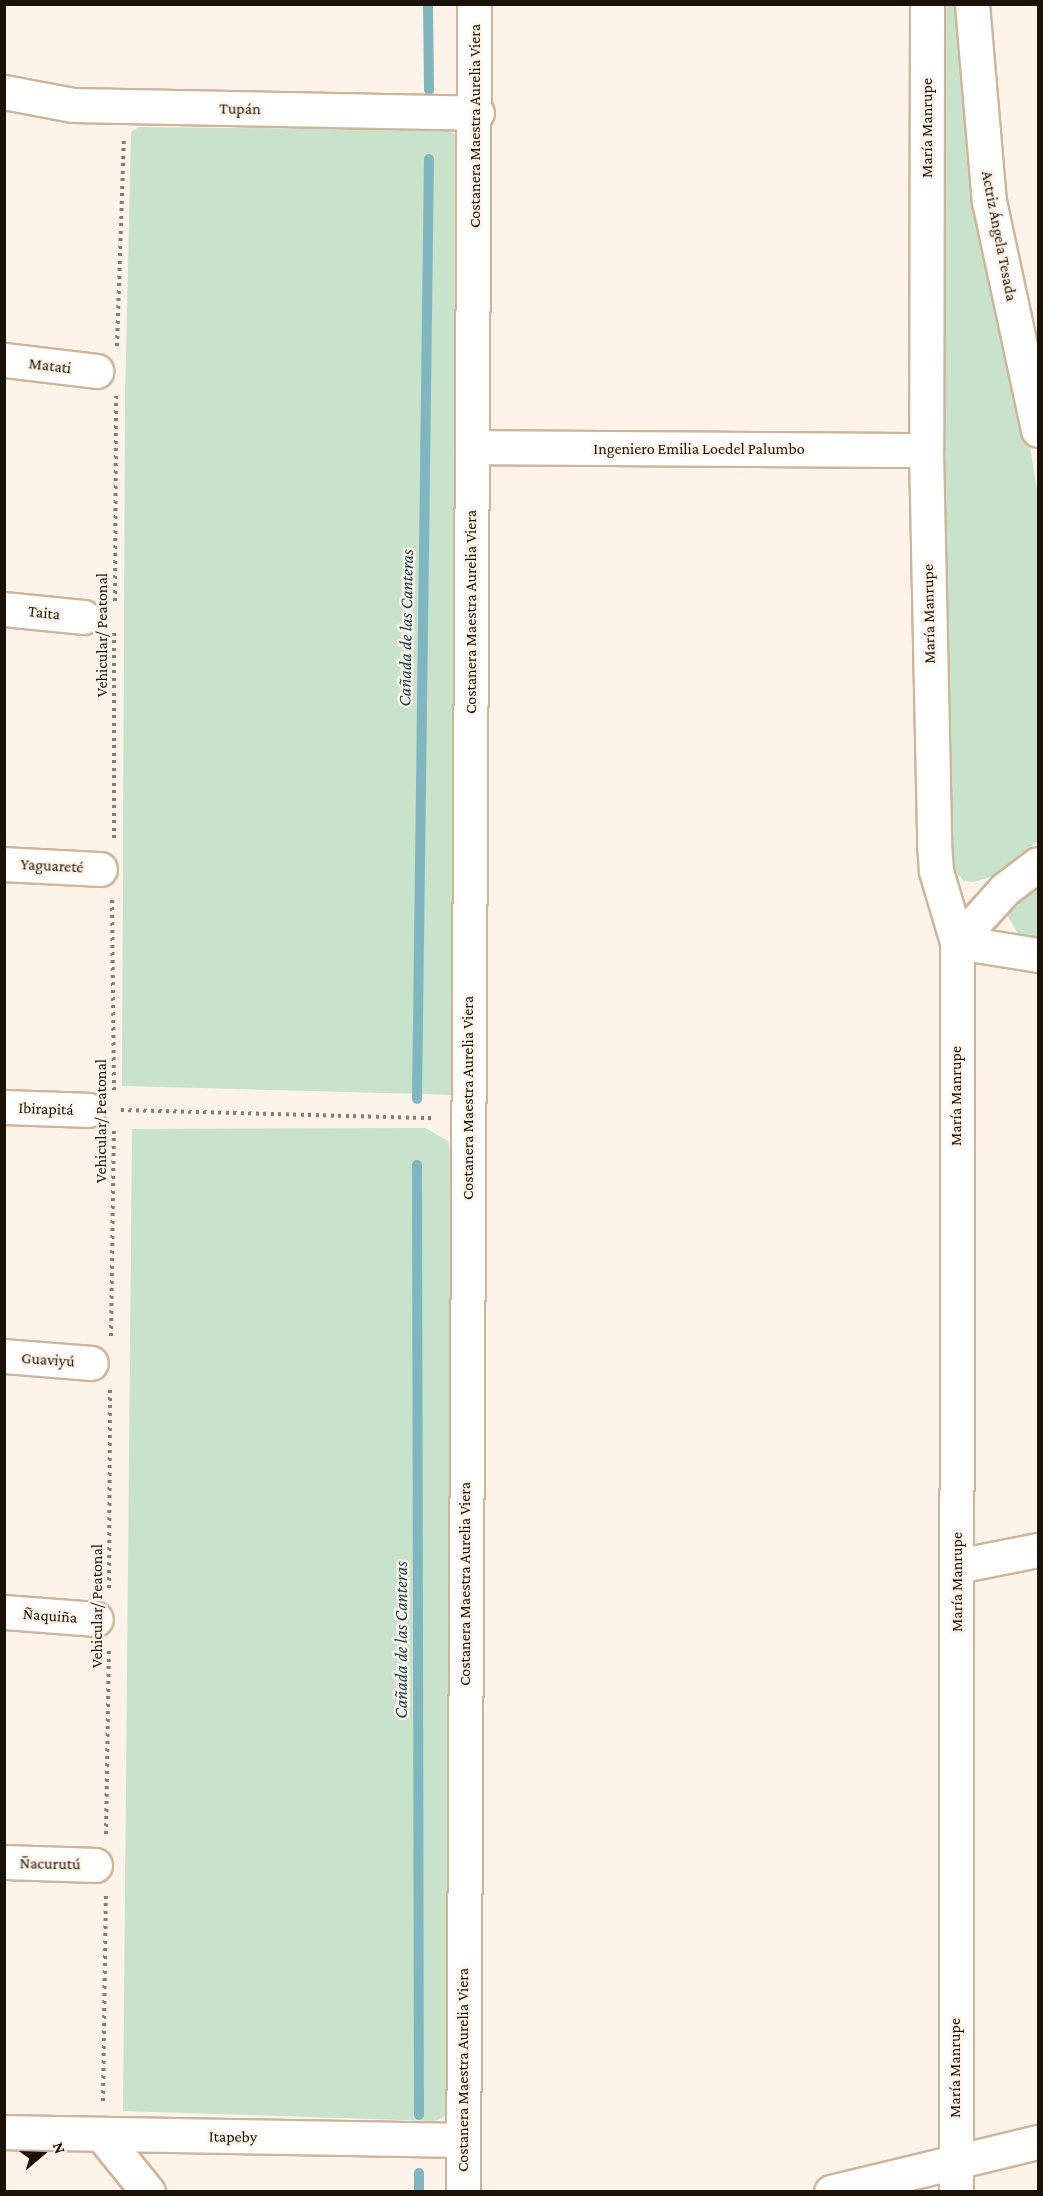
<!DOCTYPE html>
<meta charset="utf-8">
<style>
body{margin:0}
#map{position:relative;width:1043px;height:2196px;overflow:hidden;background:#fef3e8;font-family:"Crimson Pro",serif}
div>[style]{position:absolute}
.green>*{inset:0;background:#c9e2ca}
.stream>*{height:10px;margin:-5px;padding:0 5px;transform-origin:5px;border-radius:5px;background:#80b6bf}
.path>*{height:4px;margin-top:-2px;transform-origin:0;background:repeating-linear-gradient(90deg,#877d73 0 3px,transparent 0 7.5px)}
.roads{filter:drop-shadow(2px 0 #ceb59a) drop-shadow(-2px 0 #ceb59a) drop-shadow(0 2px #ceb59a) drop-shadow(0 -2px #ceb59a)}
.minor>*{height:33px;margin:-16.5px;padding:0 16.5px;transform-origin:16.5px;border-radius:16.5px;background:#fff}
span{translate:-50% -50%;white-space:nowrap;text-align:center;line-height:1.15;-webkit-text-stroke:5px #fef3e8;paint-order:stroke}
.street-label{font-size:16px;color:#1a1107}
.water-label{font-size:18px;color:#12434b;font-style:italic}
.frame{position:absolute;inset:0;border:6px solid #1a1107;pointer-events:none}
.north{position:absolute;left:12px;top:2124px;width:60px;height:60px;-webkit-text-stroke:4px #fef3e8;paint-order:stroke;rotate:71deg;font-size:16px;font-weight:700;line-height:24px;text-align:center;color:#1a1107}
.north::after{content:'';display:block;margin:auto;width:21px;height:27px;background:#1a1107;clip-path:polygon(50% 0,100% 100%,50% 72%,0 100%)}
</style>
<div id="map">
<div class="green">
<i style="clip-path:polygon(938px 5px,959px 5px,1038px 496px,1038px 841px,991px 877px,973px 882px,964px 881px,945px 859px)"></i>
<i style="clip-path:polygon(139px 127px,449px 130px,466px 143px,455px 1095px,122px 1086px,125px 398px,131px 132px)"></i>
<i style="clip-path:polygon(1038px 878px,1038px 942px,1018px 934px,1007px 915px,1011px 900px)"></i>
<i style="clip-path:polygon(425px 1128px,448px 1141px,455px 1171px,447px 2116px,435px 2121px,123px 2111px,132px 1129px)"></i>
</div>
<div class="stream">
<i style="left:428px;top:4px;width:86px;rotate:89.3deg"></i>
<i style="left:417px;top:1099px;width:940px;rotate:-89.27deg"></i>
<i style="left:417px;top:1165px;width:950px;rotate:89.88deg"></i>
<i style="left:419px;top:2173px;width:19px;rotate:90deg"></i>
</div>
<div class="path">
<i style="left:117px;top:346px;width:208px;rotate:-88.1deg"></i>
<i style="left:115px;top:601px;width:205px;rotate:-89.7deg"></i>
<i style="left:114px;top:838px;width:205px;rotate:-90deg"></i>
<i style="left:112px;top:900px;width:190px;rotate:89.4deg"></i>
<i style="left:121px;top:1110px;width:314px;rotate:1.5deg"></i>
<i style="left:111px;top:1336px;width:205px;rotate:-89.2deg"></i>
<i style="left:109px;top:1588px;width:199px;rotate:-89.7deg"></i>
<i style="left:106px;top:1834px;width:184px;rotate:-89.1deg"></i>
<i style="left:103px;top:2101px;width:205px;rotate:-89.2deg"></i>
</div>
<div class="roads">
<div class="minor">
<i style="left:927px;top:4px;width:446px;rotate:90.1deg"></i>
<i style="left:926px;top:450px;width:393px;rotate:88.8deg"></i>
<i style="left:934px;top:843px;width:28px;rotate:86deg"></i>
<i style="left:936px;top:871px;width:74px;rotate:73.5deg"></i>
<i style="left:957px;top:942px;width:1250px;rotate:90.05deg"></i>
<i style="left:972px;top:4px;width:198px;rotate:85.1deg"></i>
<i style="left:989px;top:201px;width:234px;rotate:77.9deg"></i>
<i style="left:4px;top:92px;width:70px;rotate:10.7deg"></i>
<i style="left:73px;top:105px;width:404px;rotate:1.1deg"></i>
<i style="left:4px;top:360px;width:93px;rotate:6.8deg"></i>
<i style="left:472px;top:447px;width:454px;rotate:0.4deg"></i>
<i style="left:4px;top:609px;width:80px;rotate:5.7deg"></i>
<i style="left:4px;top:864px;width:96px;rotate:3deg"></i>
<i style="left:957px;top:942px;width:72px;rotate:-47.8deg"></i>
<i style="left:1005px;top:889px;width:41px;rotate:-37.1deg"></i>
<i style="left:957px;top:942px;width:82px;rotate:9.1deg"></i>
<i style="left:4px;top:1107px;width:84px;rotate:2deg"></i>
<i style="left:4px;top:1356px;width:87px;rotate:4.6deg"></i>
<i style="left:957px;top:1566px;width:83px;rotate:-11.2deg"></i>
<i style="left:4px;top:1612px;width:92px;rotate:4.4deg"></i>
<i style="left:4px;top:1862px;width:91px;rotate:1.9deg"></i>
<i style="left:4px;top:2132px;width:458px;rotate:1deg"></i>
<i style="left:102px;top:2135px;width:73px;rotate:51.1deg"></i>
<i style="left:463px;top:2192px;width:2188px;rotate:-89.71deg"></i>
<i style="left:831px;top:2192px;width:213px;rotate:-13.6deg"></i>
</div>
</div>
<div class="street-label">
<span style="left:240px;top:109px;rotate:1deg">Tupán</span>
<span style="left:475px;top:126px;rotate:-90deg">Costanera Maestra Aurelia Viera</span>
<span style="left:927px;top:128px;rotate:-90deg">María Manrupe</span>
<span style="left:999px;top:236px;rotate:79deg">Actriz Ángela Tesada</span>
<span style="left:50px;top:366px;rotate:7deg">Matati</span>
<span style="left:699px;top:449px">Ingeniero Emilia Loedel Palumbo</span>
<span style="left:471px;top:612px;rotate:-90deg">Costanera Maestra Aurelia Viera</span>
<span style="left:44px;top:613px;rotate:6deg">Taita</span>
<span style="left:929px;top:614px;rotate:-91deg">María Manrupe</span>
<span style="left:102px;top:635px;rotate:-90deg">Vehicular/ Peatonal</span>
<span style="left:52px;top:866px;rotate:3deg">Yaguareté</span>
<span style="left:956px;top:1096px;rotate:-90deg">María Manrupe</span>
<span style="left:468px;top:1098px;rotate:-90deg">Costanera Maestra Aurelia Viera</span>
<span style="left:46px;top:1109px;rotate:2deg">Ibirapitá</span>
<span style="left:101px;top:1121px;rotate:-90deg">Vehicular/ Peatonal</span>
<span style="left:48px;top:1360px;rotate:4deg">Guaviyú</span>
<span style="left:957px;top:1582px;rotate:-90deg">María Manrupe</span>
<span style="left:465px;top:1584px;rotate:-90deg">Costanera Maestra Aurelia Viera</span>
<span style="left:97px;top:1606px;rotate:-90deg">Vehicular/ Peatonal</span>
<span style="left:50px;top:1616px;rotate:4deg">Ñaquiña</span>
<span style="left:50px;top:1864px;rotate:1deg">Ñacurutú</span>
<span style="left:955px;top:2068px;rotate:-90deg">María Manrupe</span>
<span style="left:463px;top:2070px;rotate:-90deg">Costanera Maestra Aurelia Viera</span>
<span style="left:233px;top:2137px;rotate:1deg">Itapeby</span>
</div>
<div class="water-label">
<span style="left:406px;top:628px;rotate:-89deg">Cañada de las Canteras</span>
<span style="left:401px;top:1640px;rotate:-90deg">Cañada de las Canteras</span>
</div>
<div class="frame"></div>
<div class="north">N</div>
</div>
